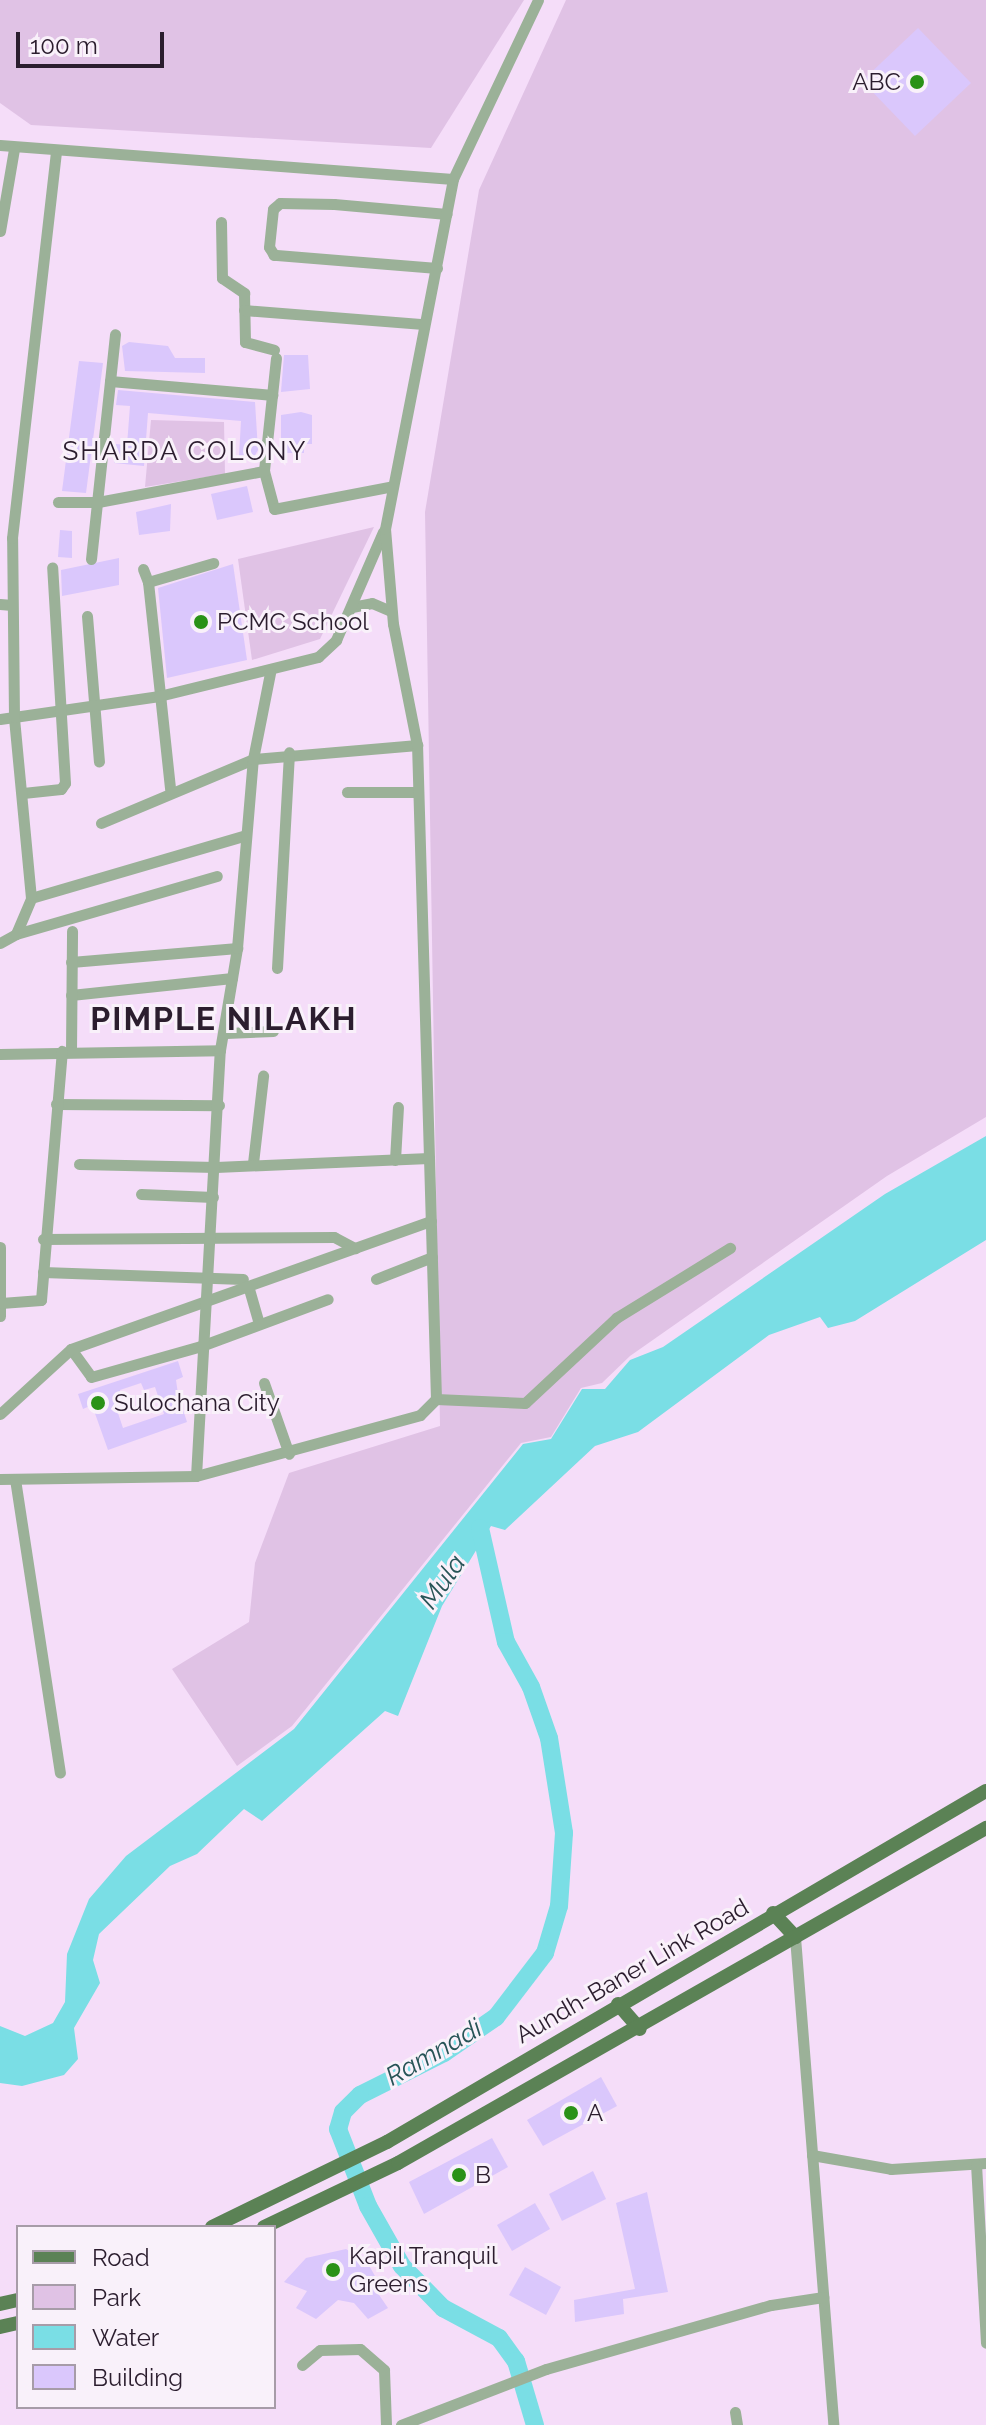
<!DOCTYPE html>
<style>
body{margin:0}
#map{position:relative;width:986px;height:2425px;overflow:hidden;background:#f5ddf9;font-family:Raleway,sans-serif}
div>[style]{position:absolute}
.green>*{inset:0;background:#e0c2e5}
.water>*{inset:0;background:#7adee5}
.river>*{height:18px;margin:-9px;padding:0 9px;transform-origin:9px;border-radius:9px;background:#7adee5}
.building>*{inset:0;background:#dac7fc}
.minor>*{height:11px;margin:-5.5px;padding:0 5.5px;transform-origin:5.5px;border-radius:5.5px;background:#9bb198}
.major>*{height:14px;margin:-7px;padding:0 7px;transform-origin:7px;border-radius:7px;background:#5b8255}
.dots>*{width:22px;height:22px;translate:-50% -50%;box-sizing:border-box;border:4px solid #f9f1fa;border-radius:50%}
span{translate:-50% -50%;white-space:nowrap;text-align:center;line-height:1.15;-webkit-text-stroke:6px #f9f1fa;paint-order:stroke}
.poi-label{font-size:24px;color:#2b1d2e}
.right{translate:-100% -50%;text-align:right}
.left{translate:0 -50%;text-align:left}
.street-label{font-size:24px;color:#2b1d2e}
.neighbourhood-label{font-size:26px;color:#2b1d2e;letter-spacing:2px}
.water-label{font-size:26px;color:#275457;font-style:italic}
.district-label{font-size:32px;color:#2b1d2e;font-weight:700;letter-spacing:2px}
.legend{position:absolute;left:16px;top:2225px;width:260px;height:184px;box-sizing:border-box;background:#f9f1fa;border:2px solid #a79ca8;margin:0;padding:10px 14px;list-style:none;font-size:24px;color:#2b1d2e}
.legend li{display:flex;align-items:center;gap:16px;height:40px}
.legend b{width:40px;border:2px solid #a79ca8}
.scale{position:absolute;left:16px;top:32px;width:148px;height:36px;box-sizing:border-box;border:4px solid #2b1d2e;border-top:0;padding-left:10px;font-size:24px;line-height:28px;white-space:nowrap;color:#2b1d2e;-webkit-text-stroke:6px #f9f1fa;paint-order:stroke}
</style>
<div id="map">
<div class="green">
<i style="clip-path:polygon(0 0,524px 0,431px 148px,31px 125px,0 103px)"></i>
<i style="clip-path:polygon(566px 0,986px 0,986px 1117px,887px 1176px,630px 1356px,602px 1383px,581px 1388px,551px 1437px,521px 1443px,292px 1726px,237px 1766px,172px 1669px,249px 1622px,255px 1563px,289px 1473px,440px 1426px,425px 512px,479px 190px)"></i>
<i style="clip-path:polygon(151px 420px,224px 422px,225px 474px,145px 487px)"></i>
<i style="clip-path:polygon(374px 527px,320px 639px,252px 660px,238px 559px)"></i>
</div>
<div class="water">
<i style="clip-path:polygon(986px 1136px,986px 1240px,855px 1321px,828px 1328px,820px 1317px,769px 1335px,638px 1432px,595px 1446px,505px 1530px,491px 1526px,442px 1606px,398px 1716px,385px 1711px,262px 1821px,244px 1809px,197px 1854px,170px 1866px,99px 1934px,93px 1960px,100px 1983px,74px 2028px,78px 2059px,64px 2075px,22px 2086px,0 2083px,0 2026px,25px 2036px,53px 2023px,65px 2002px,67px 1954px,89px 1899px,126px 1856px,294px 1729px,523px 1444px,551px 1439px,582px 1389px,605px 1389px,630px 1360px,663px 1347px,885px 1194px)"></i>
</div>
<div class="river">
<i style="left:480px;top:1528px;width:117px;rotate:77.2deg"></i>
<i style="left:506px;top:1642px;width:51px;rotate:60.9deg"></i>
<i style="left:531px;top:1687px;width:54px;rotate:70.6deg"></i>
<i style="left:549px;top:1738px;width:96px;rotate:81deg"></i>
<i style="left:564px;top:1833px;width:73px;rotate:93.9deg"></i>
<i style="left:559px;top:1906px;width:49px;rotate:106.6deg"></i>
<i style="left:545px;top:1953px;width:81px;rotate:127.4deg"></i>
<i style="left:496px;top:2017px;width:63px;rotate:145.3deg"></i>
<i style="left:444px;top:2053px;width:94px;rotate:153.4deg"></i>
<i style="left:360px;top:2095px;width:24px;rotate:135deg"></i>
<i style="left:343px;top:2112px;width:18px;rotate:106deg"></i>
<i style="left:338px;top:2129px;width:83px;rotate:68.7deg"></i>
<i style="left:368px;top:2206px;width:69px;rotate:60.5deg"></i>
<i style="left:402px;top:2266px;width:59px;rotate:45.7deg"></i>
<i style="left:443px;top:2308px;width:64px;rotate:28.2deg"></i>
<i style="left:499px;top:2338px;width:29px;rotate:54deg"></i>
<i style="left:516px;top:2361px;width:67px;rotate:73.5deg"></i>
</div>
<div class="building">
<i style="clip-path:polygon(918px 28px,971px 83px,915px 136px,862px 81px)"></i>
<i style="clip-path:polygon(129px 342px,168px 346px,175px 358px,205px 358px,205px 373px,125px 371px,122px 346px)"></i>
<i style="clip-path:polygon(284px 355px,308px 355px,310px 389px,281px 392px)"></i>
<i style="clip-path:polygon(79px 361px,103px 363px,86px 493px,62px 491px)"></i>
<i style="clip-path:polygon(118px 390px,255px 402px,258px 450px,254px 457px,239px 456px,241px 421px,148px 413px,144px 466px,114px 463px,116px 444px,127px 445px,130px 406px,116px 405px)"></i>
<i style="clip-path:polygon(301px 412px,312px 415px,312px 444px,304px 444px,304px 453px,281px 453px,281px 415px)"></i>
<i style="clip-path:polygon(247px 486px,253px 512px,217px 520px,211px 494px)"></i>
<i style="clip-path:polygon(171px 504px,170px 531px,139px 535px,136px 512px)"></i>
<i style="clip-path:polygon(60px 530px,72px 531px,72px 558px,58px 557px)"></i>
<i style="clip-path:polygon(119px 558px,119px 585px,62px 596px,61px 570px)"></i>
<i style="clip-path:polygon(233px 564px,247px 660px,167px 678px,158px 588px)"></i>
<i style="clip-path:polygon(evenodd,178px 1361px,183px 1377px,176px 1380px,178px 1394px,187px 1422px,108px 1450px,92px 1405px,83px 1409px,78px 1394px,178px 1361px,141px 1383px,144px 1390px,155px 1387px,164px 1414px,123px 1428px,114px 1401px,122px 1398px,120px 1390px,141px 1383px)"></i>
<i style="clip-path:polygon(601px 2077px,617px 2106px,543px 2146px,527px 2120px)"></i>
<i style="clip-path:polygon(492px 2138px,508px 2167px,424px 2214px,409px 2182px)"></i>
<i style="clip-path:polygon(593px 2171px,606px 2199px,562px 2221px,549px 2194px)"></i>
<i style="clip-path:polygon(647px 2192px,668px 2292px,623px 2299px,624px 2314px,575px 2322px,574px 2300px,635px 2289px,616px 2203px)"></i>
<i style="clip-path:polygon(535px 2203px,550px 2229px,512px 2251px,497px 2225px)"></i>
<i style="clip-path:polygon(346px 2249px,367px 2262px,379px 2283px,373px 2286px,388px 2308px,368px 2319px,354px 2303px,338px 2300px,316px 2319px,296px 2308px,307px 2291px,284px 2282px,306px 2258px)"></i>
<i style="clip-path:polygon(525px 2267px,561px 2287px,546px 2315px,509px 2295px)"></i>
</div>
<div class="minor">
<i style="left:0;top:145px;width:454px;rotate:4.3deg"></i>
<i style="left:221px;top:222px;width:56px;rotate:89deg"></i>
<i style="left:222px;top:278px;width:27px;rotate:34deg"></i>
<i style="left:244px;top:293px;width:49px;rotate:88.8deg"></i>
<i style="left:245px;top:342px;width:30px;rotate:15deg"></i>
<i style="left:0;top:231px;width:83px;rotate:-80.3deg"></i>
<i style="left:437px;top:268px;width:164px;rotate:-175.4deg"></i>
<i style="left:274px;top:255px;width:9px;rotate:-122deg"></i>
<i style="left:269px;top:247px;width:38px;rotate:-84deg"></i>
<i style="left:273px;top:209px;width:9px;rotate:-41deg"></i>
<i style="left:280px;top:203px;width:54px;rotate:1.1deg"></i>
<i style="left:334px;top:204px;width:113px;rotate:5.1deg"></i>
<i style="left:244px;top:310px;width:180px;rotate:4.5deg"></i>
<i style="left:276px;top:358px;width:114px;rotate:96.1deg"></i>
<i style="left:264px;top:471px;width:39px;rotate:75deg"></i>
<i style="left:274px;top:509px;width:121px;rotate:-10.9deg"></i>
<i style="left:110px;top:381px;width:163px;rotate:4.9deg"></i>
<i style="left:58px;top:502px;width:40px"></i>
<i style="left:98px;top:502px;width:169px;rotate:-10.6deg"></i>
<i style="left:91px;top:559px;width:226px;rotate:-83.9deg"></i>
<i style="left:143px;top:569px;width:14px;rotate:69deg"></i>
<i style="left:148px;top:582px;width:68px;rotate:-16.3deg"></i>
<i style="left:148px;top:582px;width:208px;rotate:83.9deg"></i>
<i style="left:0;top:604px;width:12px;rotate:5deg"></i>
<i style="left:352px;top:607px;width:20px;rotate:-11deg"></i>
<i style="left:372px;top:603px;width:21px;rotate:23deg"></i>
<i style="left:87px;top:616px;width:146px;rotate:85.3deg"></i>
<i style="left:0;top:719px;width:161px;rotate:-8.2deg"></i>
<i style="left:159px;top:696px;width:164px;rotate:-13.8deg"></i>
<i style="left:318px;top:657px;width:25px;rotate:-43deg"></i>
<i style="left:336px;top:640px;width:118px;rotate:-66.5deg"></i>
<i style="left:347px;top:792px;width:71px"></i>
<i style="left:23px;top:793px;width:38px;rotate:-6deg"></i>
<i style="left:61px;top:789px;width:7px;rotate:-56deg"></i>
<i style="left:65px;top:783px;width:216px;rotate:-93.4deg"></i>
<i style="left:101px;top:823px;width:165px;rotate:-22.8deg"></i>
<i style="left:253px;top:759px;width:165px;rotate:-4.9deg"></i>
<i style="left:31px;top:898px;width:224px;rotate:-16.3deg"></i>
<i style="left:16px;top:934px;width:209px;rotate:-16.1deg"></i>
<i style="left:0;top:943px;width:18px;rotate:-29deg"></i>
<i style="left:16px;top:934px;width:39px;rotate:-67deg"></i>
<i style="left:31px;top:898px;width:182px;rotate:-95.4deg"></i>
<i style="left:14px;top:717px;width:179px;rotate:-90.6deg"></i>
<i style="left:12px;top:538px;width:388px;rotate:-83.5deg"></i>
<i style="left:71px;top:962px;width:167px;rotate:-4.8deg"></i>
<i style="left:277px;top:968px;width:216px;rotate:-86.8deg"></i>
<i style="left:71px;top:995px;width:162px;rotate:-6deg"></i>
<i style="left:226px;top:1033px;width:47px;rotate:-2.4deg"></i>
<i style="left:71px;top:1051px;width:120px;rotate:-89.5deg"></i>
<i style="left:0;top:1054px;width:220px;rotate:-1deg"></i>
<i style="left:56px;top:1104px;width:163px;rotate:0.4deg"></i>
<i style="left:395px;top:1160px;width:53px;rotate:-86.8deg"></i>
<i style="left:253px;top:1163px;width:88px;rotate:-83.4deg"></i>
<i style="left:79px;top:1164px;width:137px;rotate:1.3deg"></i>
<i style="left:216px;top:1167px;width:213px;rotate:-2.4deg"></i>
<i style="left:141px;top:1194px;width:72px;rotate:2.4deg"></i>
<i style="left:43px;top:1239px;width:291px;rotate:-0.4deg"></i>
<i style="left:334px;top:1237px;width:24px;rotate:28deg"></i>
<i style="left:0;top:1247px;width:69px;rotate:90deg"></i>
<i style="left:43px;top:1272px;width:200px;rotate:2deg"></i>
<i style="left:376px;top:1279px;width:60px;rotate:-21.4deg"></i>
<i style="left:249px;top:1289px;width:36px;rotate:74deg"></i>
<i style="left:1px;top:1303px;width:40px;rotate:-4.3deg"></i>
<i style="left:41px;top:1300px;width:250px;rotate:-85.2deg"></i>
<i style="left:71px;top:1349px;width:34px;rotate:54deg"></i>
<i style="left:91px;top:1377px;width:114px;rotate:-15.7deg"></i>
<i style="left:201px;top:1346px;width:135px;rotate:-20.3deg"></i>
<i style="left:264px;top:1383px;width:75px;rotate:70.6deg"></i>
<i style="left:436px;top:1399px;width:89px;rotate:2.6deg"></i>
<i style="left:525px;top:1403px;width:125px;rotate:-43deg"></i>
<i style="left:616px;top:1318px;width:134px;rotate:-31.6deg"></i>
<i style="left:0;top:1414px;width:96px;rotate:-42.5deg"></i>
<i style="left:71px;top:1349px;width:382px;rotate:-19.6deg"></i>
<i style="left:196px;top:1476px;width:427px;rotate:-86.8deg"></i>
<i style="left:220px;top:1050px;width:103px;rotate:-80.5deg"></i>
<i style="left:237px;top:948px;width:190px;rotate:-85.2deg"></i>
<i style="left:253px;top:759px;width:88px;rotate:-78.8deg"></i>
<i style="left:0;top:1479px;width:196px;rotate:-0.9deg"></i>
<i style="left:196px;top:1476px;width:232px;rotate:-15.2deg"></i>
<i style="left:420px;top:1415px;width:23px;rotate:-45deg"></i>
<i style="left:436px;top:1399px;width:654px;rotate:-91.66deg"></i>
<i style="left:417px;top:745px;width:123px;rotate:-101.2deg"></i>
<i style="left:393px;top:624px;width:95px;rotate:-94.8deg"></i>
<i style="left:385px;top:529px;width:357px;rotate:-79deg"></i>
<i style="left:453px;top:179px;width:198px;rotate:-64.6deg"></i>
<i style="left:15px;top:1479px;width:297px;rotate:81.3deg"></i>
<i style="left:795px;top:1937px;width:489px;rotate:85.5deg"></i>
<i style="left:812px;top:2155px;width:80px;rotate:10deg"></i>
<i style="left:891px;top:2169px;width:95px;rotate:-3.6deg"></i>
<i style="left:976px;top:2164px;width:179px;rotate:86.8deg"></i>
<i style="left:302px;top:2365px;width:23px;rotate:-40deg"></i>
<i style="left:320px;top:2350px;width:40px;rotate:-1.4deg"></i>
<i style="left:360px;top:2349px;width:32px;rotate:41deg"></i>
<i style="left:384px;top:2370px;width:55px;rotate:87.9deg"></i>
<i style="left:735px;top:2412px;width:13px;rotate:81deg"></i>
<i style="left:401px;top:2425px;width:155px;rotate:-21.1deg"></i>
<i style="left:546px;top:2369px;width:234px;rotate:-15.9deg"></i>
<i style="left:771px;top:2305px;width:53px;rotate:-8.7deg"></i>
</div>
<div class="major">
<i style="left:773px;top:1913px;width:33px;rotate:47deg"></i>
<i style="left:618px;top:2004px;width:33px;rotate:49deg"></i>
<i style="left:212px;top:2227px;width:195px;rotate:-25.9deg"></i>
<i style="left:387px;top:2142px;width:694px;rotate:-30.37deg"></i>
<i style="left:264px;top:2227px;width:148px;rotate:-25.5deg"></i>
<i style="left:398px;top:2163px;width:677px;rotate:-29.67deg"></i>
<i style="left:0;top:2304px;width:18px;rotate:-13deg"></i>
<i style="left:0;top:2327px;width:18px;rotate:-13deg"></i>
</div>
<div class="dots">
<i style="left:917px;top:82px;background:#2a9217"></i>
<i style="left:201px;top:622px;background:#2a9217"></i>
<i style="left:98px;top:1403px;background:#2a9217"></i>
<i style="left:571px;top:2113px;background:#2a9217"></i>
<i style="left:459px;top:2175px;background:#2a9217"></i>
<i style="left:333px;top:2270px;background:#2a9217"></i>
</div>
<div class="poi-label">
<span class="right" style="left:901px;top:82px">ABC</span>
<span class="left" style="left:217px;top:622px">PCMC School</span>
<span class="left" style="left:114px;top:1403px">Sulochana City</span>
<span class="left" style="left:587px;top:2113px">A</span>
<span class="left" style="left:475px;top:2175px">B</span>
<span class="left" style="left:349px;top:2270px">Kapil Tranquil<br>Greens</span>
</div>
<div class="street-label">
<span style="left:632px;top:1971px;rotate:-30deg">Aundh-Baner Link Road</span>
</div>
<div class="neighbourhood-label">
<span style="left:185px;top:452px">SHARDA COLONY</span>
</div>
<div class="water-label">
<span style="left:443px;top:1582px;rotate:-55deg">Mula</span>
<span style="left:434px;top:2053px;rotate:-30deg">Ramnadi</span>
</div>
<div class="district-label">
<span style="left:224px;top:1019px">PIMPLE NILAKH</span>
</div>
<ul class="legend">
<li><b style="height:10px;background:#5b8255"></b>Road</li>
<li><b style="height:22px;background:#e0c2e5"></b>Park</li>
<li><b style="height:22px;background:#7adee5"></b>Water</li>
<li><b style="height:22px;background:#dac7fc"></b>Building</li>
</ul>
<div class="scale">100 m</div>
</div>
